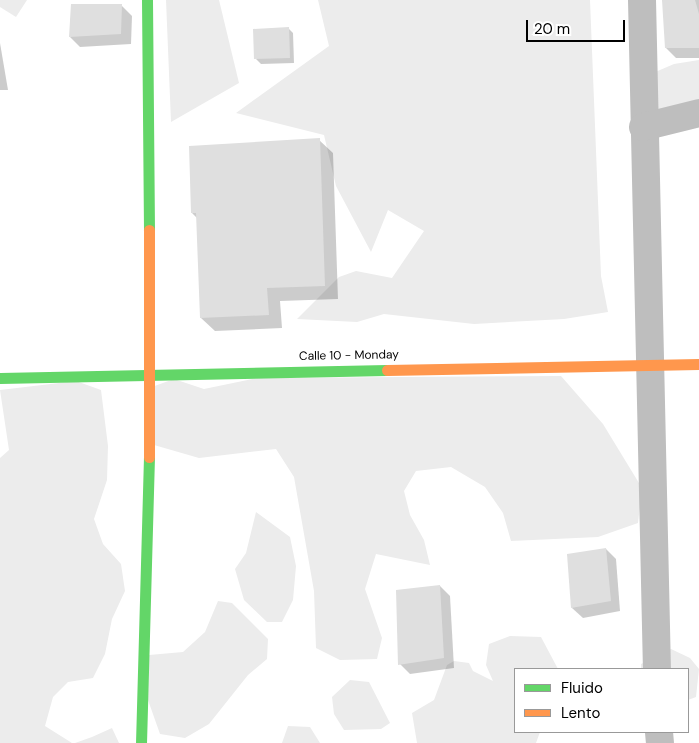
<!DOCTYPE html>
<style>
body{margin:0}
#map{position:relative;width:699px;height:743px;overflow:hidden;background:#fff;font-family:"DM Sans",sans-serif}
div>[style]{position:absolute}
.green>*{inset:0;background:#ececec}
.shadow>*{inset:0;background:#0003}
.building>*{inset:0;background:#dfdfdf}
.street>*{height:28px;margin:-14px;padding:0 14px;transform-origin:14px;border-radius:14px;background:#bebebe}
.fast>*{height:11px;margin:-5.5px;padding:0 5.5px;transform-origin:5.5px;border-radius:5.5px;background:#63d668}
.slow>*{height:11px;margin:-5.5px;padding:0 5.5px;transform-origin:5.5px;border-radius:5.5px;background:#ff974d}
span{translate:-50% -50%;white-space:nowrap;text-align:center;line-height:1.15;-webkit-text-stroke:4px #fff;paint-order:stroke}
.street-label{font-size:12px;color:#000}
.legend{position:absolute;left:514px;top:668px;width:175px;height:65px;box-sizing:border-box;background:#fff;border:1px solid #999;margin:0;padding:6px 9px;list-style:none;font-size:15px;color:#000}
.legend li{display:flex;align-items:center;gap:10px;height:25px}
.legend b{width:25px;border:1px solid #999}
.scale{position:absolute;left:526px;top:20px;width:99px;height:22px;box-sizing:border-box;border:2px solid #000;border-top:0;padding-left:6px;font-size:15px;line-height:18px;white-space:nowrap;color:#000;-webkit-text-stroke:4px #fff;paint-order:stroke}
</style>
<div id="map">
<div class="green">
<i style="clip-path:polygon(0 0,27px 0,16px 17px,0 7px)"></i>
<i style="clip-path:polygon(166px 0,219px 0,239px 83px,171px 122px)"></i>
<i style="clip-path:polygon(318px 0,590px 0,601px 276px,608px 312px,564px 319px,474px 324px,384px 314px,357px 322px,297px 319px,339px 277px,356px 271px,392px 278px,424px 231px,388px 210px,371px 252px,336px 186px,324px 135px,236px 113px,329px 46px)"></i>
<i style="clip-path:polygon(699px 60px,699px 101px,663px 127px,655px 98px,653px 73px,674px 64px)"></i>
<i style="clip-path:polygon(561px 376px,603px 424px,642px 488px,638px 523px,598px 537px,511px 541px,503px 513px,485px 487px,451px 467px,416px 471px,404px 491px,410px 515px,424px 540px,430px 565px,376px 554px,365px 589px,382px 638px,377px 659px,340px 660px,316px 648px,314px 591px,294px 477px,276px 449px,199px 458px,154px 445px,149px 388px,174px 379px,204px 389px,257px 378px)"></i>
<i style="clip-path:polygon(76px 381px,101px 390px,108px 446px,107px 480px,94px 519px,103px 544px,121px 564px,125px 591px,112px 619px,105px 654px,93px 678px,68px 682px,53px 697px,45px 726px,72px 743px,0 743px,0 458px,9px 450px,0 390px)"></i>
<i style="clip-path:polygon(256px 512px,290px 537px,296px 566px,293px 600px,282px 622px,267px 622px,244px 600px,235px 569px,246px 553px)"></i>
<i style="clip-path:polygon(218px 601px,232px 603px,268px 639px,267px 659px,248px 675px,209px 724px,185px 738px,160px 734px,148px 700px,149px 655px,183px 652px,205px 632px)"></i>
<i style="clip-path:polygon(510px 636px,541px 637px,558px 669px,515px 669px,515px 732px,540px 732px,536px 743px,417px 743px,412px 713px,434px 700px,447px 665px,454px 661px,469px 663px,473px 671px,493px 681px,486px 665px,489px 644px)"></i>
<i style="clip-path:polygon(671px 649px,690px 658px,699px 669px,696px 697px,688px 700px,688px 669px,641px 669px,641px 664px)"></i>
<i style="clip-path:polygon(350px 680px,369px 682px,390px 723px,381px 729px,344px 730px,334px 714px,332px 697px)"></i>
<i style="clip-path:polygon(288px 726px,310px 727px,320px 743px,282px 743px)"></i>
<i style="clip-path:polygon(112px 728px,119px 743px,75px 743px,92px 737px)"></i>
</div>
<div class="shadow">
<i style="clip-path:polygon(664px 0,699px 0,699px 58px,676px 58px,666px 48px)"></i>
<i style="clip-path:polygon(122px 6px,132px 16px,131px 44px,80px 47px,70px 37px)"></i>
<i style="clip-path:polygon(288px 28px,293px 33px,294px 63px,261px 64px,256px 59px)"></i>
<i style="clip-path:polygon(0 43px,8px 90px,0 90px)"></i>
<i style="clip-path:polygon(319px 140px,333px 153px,338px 299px,280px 301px,282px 328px,215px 331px,201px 318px,197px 218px,192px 213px)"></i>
<i style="clip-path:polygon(606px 549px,616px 559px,620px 611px,583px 618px,572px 608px)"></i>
<i style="clip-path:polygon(440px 586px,450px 596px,454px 668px,410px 674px,400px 664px)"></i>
</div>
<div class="building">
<i style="clip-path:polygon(662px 0,695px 0,699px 14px,699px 48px,665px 48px)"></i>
<i style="clip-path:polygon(71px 4px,122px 4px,121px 34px,69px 37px)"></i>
<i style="clip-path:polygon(289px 27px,290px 58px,254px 59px,253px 29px)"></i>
<i style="clip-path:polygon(320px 138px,325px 286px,267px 288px,269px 315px,200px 318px,196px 213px,191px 213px,189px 146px)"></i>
<i style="clip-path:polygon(606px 548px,611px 601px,571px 608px,567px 554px)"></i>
<i style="clip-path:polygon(440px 585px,444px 658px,398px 665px,396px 590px)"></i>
</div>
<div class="street">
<i style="left:642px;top:0;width:669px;rotate:88.72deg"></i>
<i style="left:643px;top:127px;width:58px;rotate:-14deg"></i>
<i style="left:659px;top:732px;width:11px;rotate:85deg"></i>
</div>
<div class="fast">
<i style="left:147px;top:0;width:230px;rotate:89.5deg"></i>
<i style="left:0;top:378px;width:387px;rotate:-1.2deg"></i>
<i style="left:141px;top:743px;width:286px;rotate:-88.4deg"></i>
</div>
<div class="slow">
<i style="left:387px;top:370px;width:312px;rotate:-1.1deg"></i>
<i style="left:149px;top:457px;width:227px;rotate:-90deg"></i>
</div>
<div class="street-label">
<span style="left:349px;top:356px;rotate:-1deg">Calle 10 - Monday</span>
</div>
<ul class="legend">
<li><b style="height:6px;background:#63d668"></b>Fluido</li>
<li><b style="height:6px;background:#ff974d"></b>Lento</li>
</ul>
<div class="scale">20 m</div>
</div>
